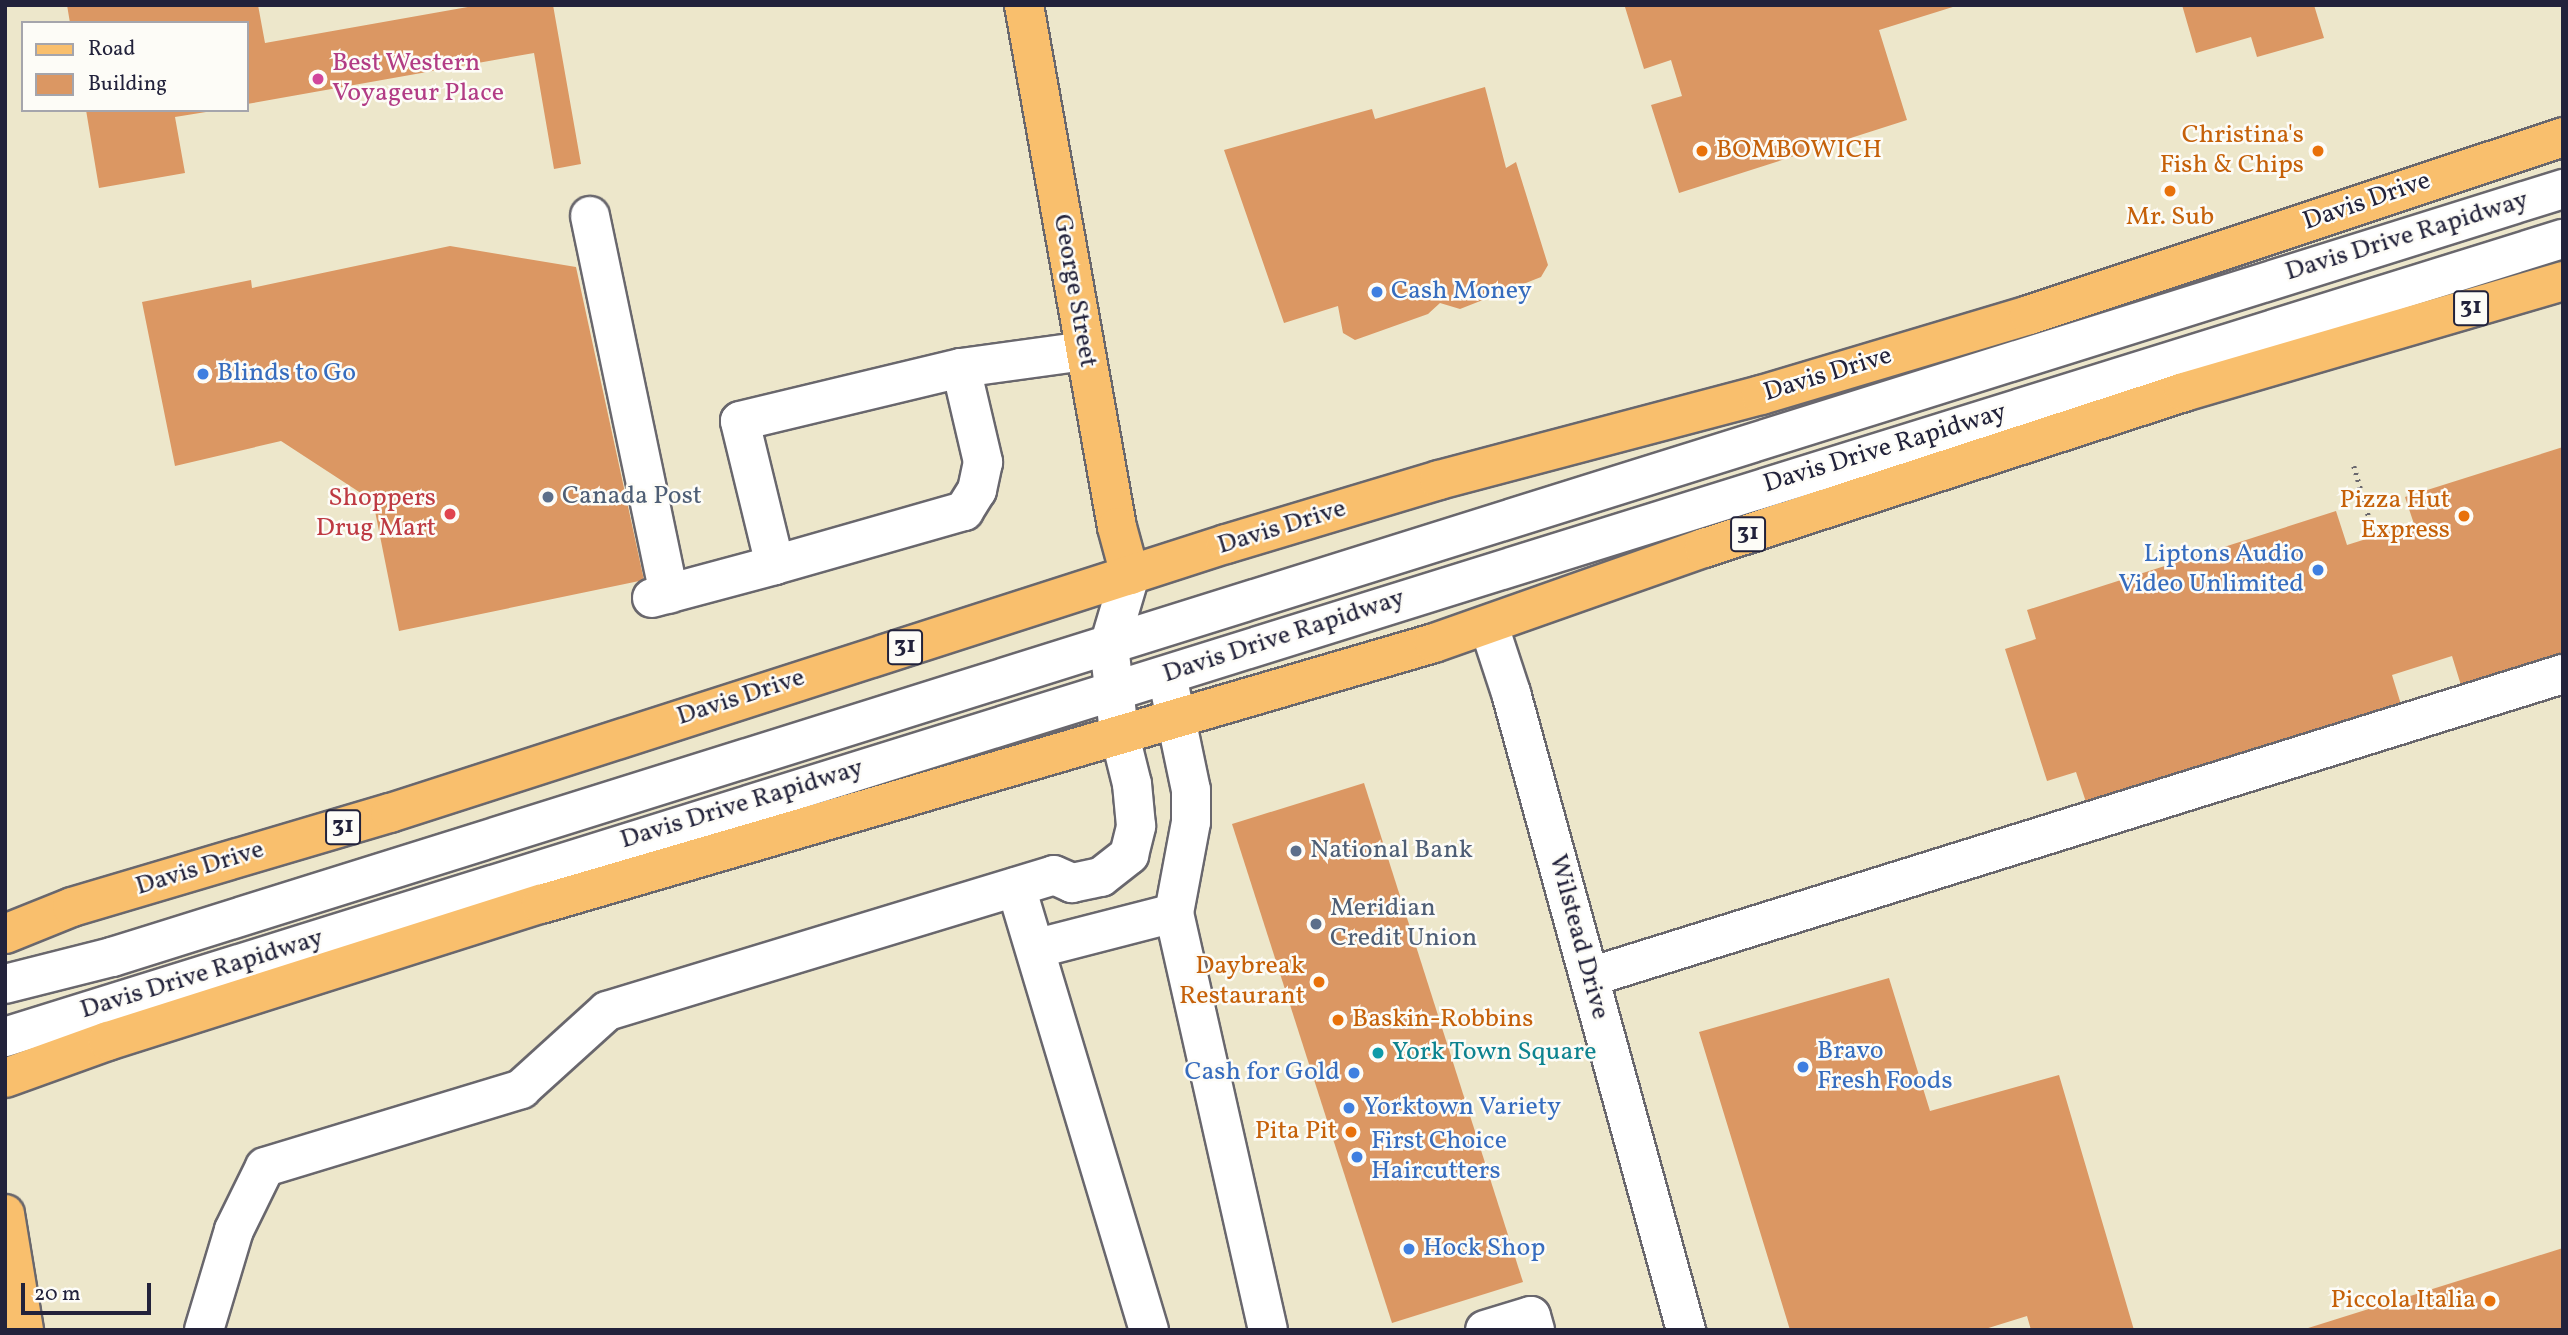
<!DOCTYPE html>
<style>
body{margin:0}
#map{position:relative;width:2568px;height:1335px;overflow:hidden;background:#ede7cb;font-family:Vollkorn,serif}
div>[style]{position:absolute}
.building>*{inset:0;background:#db9763}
.path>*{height:4.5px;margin-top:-2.25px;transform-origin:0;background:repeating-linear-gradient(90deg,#69676d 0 2px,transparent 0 7px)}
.roads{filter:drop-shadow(2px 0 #69676d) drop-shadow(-2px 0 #69676d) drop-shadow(0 2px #69676d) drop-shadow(0 -2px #69676d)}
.minor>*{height:38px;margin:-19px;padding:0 19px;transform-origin:19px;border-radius:19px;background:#fff}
.major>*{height:38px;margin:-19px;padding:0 19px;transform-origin:19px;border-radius:19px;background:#f9bf6d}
.dots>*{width:19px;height:19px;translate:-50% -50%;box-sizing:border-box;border:4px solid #fdfcf7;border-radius:50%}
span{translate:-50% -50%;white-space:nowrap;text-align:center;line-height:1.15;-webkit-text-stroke:5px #fdfcf7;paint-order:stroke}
.shield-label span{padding:2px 5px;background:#fdfcf7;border:2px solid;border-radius:5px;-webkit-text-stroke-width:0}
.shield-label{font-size:24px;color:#22223b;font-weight:700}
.hotel-label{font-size:26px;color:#b23c85}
.left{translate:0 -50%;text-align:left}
.food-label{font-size:26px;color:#c56008}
.right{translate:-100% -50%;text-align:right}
.street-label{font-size:26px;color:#22223b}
.shop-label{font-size:26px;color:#366cbe}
.service-label{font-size:26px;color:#4e5e75}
.health-label{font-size:26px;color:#be3a42}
.culture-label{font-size:26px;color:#0d838f}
.frame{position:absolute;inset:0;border:7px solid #22223b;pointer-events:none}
.legend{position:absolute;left:21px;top:21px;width:228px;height:91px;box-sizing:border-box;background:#fdfcf7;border:2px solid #a5a5ac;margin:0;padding:9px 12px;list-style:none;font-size:21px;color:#22223b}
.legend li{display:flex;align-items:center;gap:14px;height:35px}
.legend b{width:35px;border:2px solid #a5a5ac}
.scale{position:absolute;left:21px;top:1283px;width:130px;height:32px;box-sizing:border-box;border:4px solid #22223b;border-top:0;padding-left:9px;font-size:21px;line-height:24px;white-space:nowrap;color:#22223b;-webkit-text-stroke:5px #fdfcf7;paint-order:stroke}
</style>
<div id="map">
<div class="building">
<i style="clip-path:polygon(67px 5px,258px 5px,265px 43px,479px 5px,553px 5px,581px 164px,554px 169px,534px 53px,247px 104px,247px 23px,70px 23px)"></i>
<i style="clip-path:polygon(1631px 5px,1956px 5px,1956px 6px,1879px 30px,1907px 120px,1679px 193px,1651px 105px,1682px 96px,1671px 60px,1644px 69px,1625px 7px)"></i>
<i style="clip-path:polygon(2182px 5px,2314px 5px,2324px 38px,2257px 57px,2251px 37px,2196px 53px)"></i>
<i style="clip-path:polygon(1485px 87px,1506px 168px,1516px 162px,1548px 265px,1541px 277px,1460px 309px,1440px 303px,1428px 314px,1355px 340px,1343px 333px,1338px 306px,1284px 323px,1224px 150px,1372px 109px,1375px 119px)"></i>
<i style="clip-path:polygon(86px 110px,206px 110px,206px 112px,175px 117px,185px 173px,99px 188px)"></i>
<i style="clip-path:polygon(450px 246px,576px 267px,644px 580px,399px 631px,373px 501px,281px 441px,175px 466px,142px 302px,251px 280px,252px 288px)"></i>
<i style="clip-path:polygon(2563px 447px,2563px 668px,2464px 695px,2452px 656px,2392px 675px,2403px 711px,2089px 811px,2076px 772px,2047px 781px,2005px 649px,2036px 639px,2027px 610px,2336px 511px,2347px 545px,2414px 524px,2405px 497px)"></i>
<i style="clip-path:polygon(1364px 783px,1523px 1282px,1392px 1323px,1232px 824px)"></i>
<i style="clip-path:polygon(1889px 978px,1930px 1111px,2059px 1075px,2134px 1330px,2031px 1330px,2027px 1316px,1982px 1330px,1790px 1330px,1699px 1032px)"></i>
<i style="clip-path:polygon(2563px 1248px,2563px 1330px,2305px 1330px,2305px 1329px)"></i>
</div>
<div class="path">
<i style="left:2354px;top:466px;width:68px;rotate:73.7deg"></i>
</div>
<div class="roads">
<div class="minor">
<i style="left:590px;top:216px;width:386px;rotate:78.2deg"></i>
<i style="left:961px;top:368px;width:97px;rotate:76.8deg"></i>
<i style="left:983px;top:462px;width:29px;rotate:102deg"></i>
<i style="left:977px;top:490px;width:25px;rotate:122deg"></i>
<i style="left:964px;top:511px;width:197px;rotate:164.1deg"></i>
<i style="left:775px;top:565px;width:148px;rotate:-103.7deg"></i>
<i style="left:740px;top:421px;width:227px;rotate:-13.5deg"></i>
<i style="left:961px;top:368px;width:125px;rotate:-7.8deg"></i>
<i style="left:652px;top:598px;width:127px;rotate:-15deg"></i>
<i style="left:1489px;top:626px;width:71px;rotate:71.8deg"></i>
<i style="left:1511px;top:693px;width:661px;rotate:74.64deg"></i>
<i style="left:1169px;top:685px;width:107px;rotate:78.2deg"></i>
<i style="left:1191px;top:790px;width:32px;rotate:90deg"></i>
<i style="left:1191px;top:822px;width:93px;rotate:100.6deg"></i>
<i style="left:1174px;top:913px;width:427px;rotate:77.3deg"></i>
<i style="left:1016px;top:887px;width:463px;rotate:73.3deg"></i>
<i style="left:1038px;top:948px;width:140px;rotate:-14.4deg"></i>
<i style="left:1590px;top:977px;width:1019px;rotate:-17.3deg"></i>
<i style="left:5px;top:984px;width:110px;rotate:-14.2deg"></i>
<i style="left:112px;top:957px;width:2569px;rotate:-17.4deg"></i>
<i style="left:5px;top:1037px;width:2680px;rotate:-17.33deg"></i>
<i style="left:204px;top:1330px;width:104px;rotate:-73.3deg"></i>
<i style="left:234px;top:1230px;width:70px;rotate:-63.8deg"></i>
<i style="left:265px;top:1167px;width:268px;rotate:-16.9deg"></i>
<i style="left:521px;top:1089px;width:116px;rotate:-42.2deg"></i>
<i style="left:607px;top:1011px;width:467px;rotate:-16.9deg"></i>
<i style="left:1054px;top:875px;width:20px;rotate:24deg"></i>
<i style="left:1072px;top:883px;width:30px;rotate:-12deg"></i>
<i style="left:1101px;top:877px;width:36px;rotate:-38deg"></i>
<i style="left:1129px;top:855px;width:30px;rotate:-76deg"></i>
<i style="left:1136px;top:826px;width:42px;rotate:-95.4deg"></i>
<i style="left:1132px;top:784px;width:54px;rotate:-104deg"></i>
<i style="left:1119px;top:732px;width:87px;rotate:-96.6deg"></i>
<i style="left:1109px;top:646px;width:74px;rotate:-73.5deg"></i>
<i style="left:1485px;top:1330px;width:48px;rotate:-16.9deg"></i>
<i style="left:1531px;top:1316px;width:15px;rotate:74deg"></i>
</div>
<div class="major">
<i style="left:1024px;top:5px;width:530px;rotate:79.9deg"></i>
<i style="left:1117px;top:527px;width:50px;rotate:74.8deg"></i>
<i style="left:5px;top:934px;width:72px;rotate:-21.9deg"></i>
<i style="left:72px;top:907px;width:332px;rotate:-16.5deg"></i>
<i style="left:390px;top:813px;width:878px;rotate:-17.84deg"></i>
<i style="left:1226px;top:544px;width:222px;rotate:-16.7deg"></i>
<i style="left:1439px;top:480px;width:333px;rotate:-14.8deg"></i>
<i style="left:1761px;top:395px;width:280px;rotate:-16.6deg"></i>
<i style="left:2029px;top:315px;width:563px;rotate:-18.43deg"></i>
<i style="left:5px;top:1078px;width:109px;rotate:-19.8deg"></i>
<i style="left:108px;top:1041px;width:454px;rotate:-17.6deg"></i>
<i style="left:541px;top:904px;width:930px;rotate:-16.29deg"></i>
<i style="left:1434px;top:643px;width:286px;rotate:-19.4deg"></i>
<i style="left:1704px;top:548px;width:505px;rotate:-18deg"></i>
<i style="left:2184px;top:392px;width:395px;rotate:-16.3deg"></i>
<i style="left:5px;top:1214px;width:118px;rotate:80.7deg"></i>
</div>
</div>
<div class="dots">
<i style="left:318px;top:79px;background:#d1479c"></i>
<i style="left:1702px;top:151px;background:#e8710a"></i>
<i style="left:2318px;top:151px;background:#e8710a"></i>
<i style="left:2170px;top:191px;background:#e8710a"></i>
<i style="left:1377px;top:292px;background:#3f7fe0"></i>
<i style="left:203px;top:374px;background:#3f7fe0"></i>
<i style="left:548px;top:497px;background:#5c6f8a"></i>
<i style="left:450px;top:514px;background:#e0444e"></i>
<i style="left:2464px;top:516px;background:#e8710a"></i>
<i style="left:2318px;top:570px;background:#3f7fe0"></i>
<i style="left:1296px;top:851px;background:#5c6f8a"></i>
<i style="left:1316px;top:924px;background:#5c6f8a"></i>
<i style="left:1319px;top:982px;background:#e8710a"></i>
<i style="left:1338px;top:1020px;background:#e8710a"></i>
<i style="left:1378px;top:1053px;background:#0f9aa8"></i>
<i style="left:1803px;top:1067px;background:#3f7fe0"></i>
<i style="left:1354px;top:1073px;background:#3f7fe0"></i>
<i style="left:1349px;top:1108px;background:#3f7fe0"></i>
<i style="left:1351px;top:1132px;background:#e8710a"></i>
<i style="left:1357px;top:1157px;background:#3f7fe0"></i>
<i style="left:1409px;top:1249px;background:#3f7fe0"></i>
<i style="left:2490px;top:1301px;background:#e8710a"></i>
</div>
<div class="shield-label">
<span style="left:2471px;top:308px">31</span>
<span style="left:1748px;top:534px">31</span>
<span style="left:905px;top:647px">31</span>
<span style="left:343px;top:827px">31</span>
</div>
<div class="hotel-label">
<span class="left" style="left:332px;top:79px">Best Western<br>Voyageur Place</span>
</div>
<div class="food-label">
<span class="right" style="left:2304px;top:151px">Christina's<br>Fish &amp; Chips</span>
<span class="left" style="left:1716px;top:151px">BOMBOWICH</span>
<span style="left:2170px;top:218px">Mr. Sub</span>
<span class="right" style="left:2450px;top:516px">Pizza Hut<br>Express</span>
<span class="right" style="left:1305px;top:982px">Daybreak<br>Restaurant</span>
<span class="left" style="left:1352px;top:1020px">Baskin-Robbins</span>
<span class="right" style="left:1337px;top:1132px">Pita Pit</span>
<span class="right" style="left:2476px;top:1301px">Piccola Italia</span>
</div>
<div class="street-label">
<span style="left:2367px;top:202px;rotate:-19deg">Davis Drive</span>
<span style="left:2407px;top:237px;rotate:-17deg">Davis Drive Rapidway</span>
<span style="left:1074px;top:291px;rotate:80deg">George Street</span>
<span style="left:1828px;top:375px;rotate:-17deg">Davis Drive</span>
<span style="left:1885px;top:449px;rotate:-17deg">Davis Drive Rapidway</span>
<span style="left:1282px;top:528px;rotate:-17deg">Davis Drive</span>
<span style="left:1284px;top:637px;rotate:-18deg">Davis Drive Rapidway</span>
<span style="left:741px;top:698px;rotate:-18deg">Davis Drive</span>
<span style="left:742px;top:805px;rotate:-17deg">Davis Drive Rapidway</span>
<span style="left:200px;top:869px;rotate:-17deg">Davis Drive</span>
<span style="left:1578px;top:937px;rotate:75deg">Wilstead Drive</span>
<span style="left:202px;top:975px;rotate:-17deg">Davis Drive Rapidway</span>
</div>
<div class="shop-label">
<span class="left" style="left:1391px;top:292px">Cash Money</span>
<span class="left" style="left:217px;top:374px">Blinds to Go</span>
<span class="right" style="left:2304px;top:570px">Liptons Audio<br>Video Unlimited</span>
<span class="left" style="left:1817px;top:1067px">Bravo<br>Fresh Foods</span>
<span class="right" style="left:1340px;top:1073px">Cash for Gold</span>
<span class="left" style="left:1363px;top:1108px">Yorktown Variety</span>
<span class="left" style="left:1371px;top:1157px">First Choice<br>Haircutters</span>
<span class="left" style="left:1423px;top:1249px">Hock Shop</span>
</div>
<div class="service-label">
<span class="left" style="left:562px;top:497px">Canada Post</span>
<span class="left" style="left:1310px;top:851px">National Bank</span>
<span class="left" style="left:1330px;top:924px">Meridian<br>Credit Union</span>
</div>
<div class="health-label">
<span class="right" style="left:436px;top:514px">Shoppers<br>Drug Mart</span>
</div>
<div class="culture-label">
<span class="left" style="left:1392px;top:1053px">York Town Square</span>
</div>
<div class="frame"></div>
<ul class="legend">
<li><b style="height:9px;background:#f9bf6d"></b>Road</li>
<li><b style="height:19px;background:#db9763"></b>Building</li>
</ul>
<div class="scale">20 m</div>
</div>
